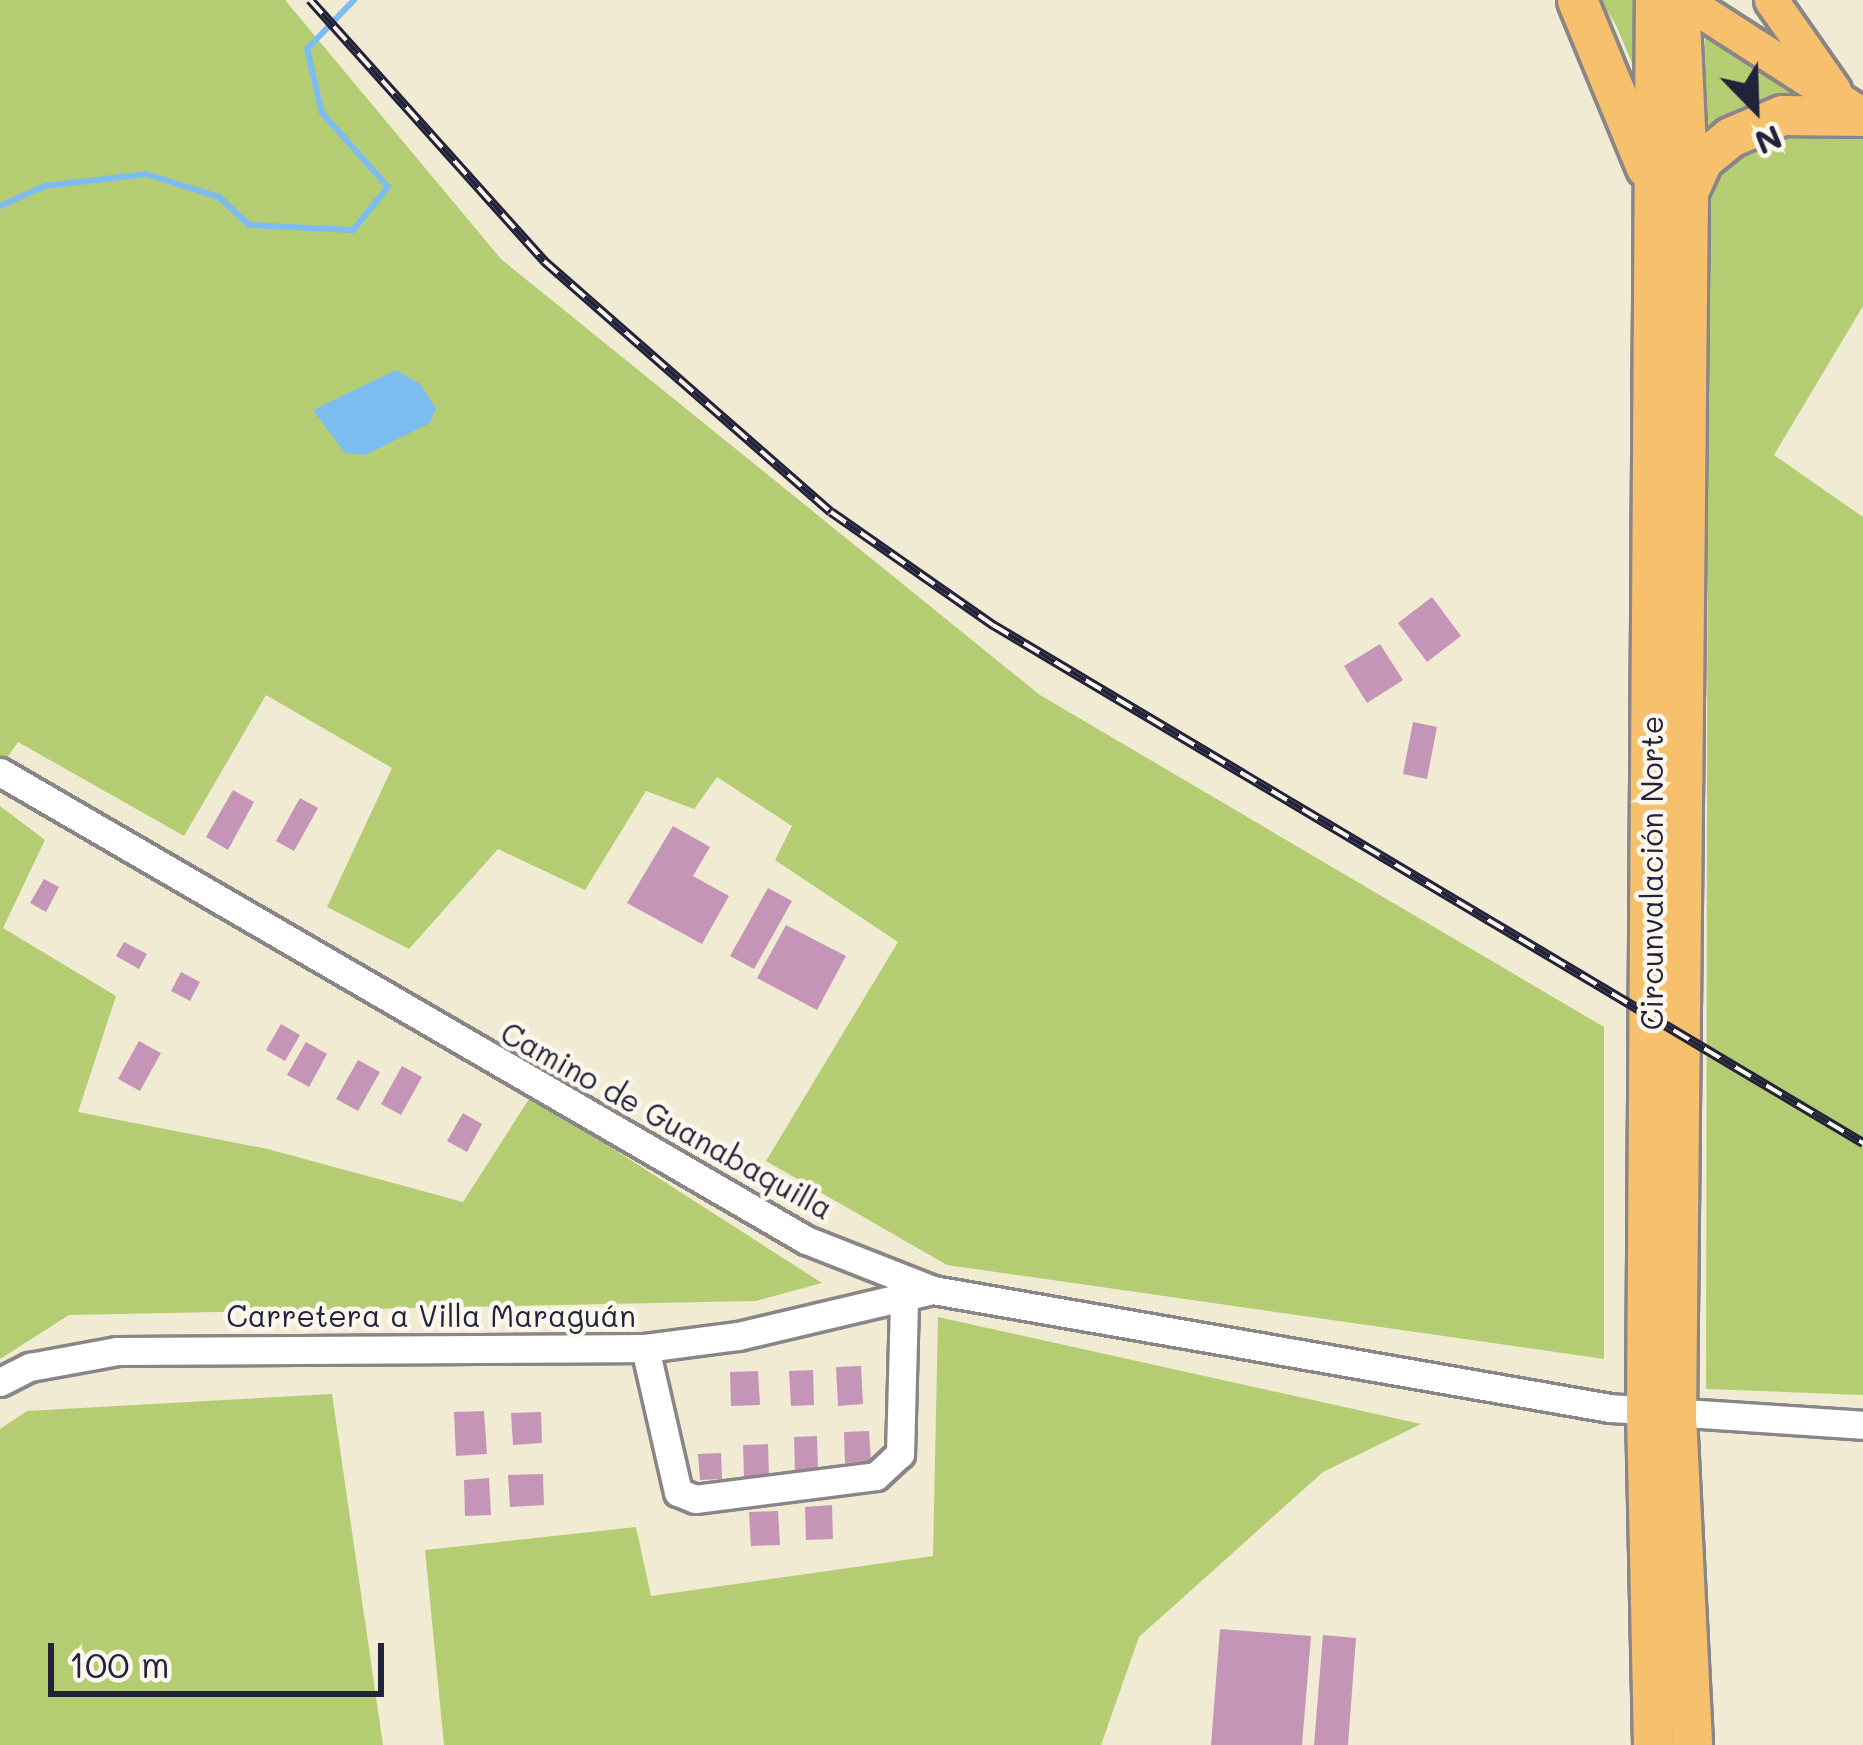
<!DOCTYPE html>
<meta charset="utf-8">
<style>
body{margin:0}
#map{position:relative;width:1863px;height:1745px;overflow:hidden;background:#f1ebd4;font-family:Mali,sans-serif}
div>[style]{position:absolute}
.green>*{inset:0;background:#b5cd72}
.water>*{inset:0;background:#7dbcf1}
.stream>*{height:6px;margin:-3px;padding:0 3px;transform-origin:3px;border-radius:3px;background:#7dbcf1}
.building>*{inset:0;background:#c495b6}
.roads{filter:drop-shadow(3px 0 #8a8688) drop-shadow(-3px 0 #8a8688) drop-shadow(0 3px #8a8688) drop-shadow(0 -3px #8a8688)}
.minor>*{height:27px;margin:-13.5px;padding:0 13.5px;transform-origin:13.5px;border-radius:13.5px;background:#fff}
.major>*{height:33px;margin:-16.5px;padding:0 16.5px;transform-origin:16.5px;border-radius:16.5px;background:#f7c06c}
.highway>*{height:39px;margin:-19.5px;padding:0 19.5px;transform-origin:19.5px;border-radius:19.5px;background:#f7c06c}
.rail>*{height:10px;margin-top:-5px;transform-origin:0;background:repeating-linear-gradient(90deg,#fbf7ec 0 18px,#22223b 0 36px);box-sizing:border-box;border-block:3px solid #22223b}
span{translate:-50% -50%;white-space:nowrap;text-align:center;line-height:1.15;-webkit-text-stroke:9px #fbf7ec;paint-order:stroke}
.street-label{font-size:30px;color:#22223b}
.north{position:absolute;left:1695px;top:48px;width:120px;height:120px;-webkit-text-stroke:9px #fbf7ec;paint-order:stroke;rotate:157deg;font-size:33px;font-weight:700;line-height:48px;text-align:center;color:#22223b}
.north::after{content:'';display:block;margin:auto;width:42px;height:54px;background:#22223b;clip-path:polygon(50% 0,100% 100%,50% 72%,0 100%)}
.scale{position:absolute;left:48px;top:1643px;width:336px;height:54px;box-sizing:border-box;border:6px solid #22223b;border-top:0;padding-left:15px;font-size:36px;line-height:42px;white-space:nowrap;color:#22223b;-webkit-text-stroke:9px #fbf7ec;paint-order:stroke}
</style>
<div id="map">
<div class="green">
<i style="clip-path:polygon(0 0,285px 0,501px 259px,1040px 695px,1604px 1027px,1604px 1359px,947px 1265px,766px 1161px,898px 942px,775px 860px,792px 826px,717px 777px,694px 809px,646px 791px,585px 890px,498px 849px,409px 949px,327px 907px,392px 768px,266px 695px,184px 836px,18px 742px,0 768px)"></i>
<i style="clip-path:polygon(1600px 0,1642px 0,1642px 87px,1616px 25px)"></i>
<i style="clip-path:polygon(1705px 35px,1814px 100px,1700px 142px)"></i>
<i style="clip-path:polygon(1787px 130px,1863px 137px,1863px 306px,1774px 455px,1863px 517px,1863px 1395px,1706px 1389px,1708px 208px,1727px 161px)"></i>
<i style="clip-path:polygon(0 806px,45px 840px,3px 928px,116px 996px,78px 1112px,268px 1149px,463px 1202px,531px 1096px,822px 1283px,756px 1301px,69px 1315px,0 1359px)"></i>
<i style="clip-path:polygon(938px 1317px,1421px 1424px,1323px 1472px,1139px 1637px,1101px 1745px,444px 1745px,425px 1550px,636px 1527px,651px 1596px,933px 1556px)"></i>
<i style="clip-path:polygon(332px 1394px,383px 1745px,0 1745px,0 1429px,27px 1411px)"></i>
</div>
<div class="water">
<i style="clip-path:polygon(396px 370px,420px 384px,436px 408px,430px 423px,365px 455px,345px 453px,313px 410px)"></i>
</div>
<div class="stream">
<i style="left:0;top:206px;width:49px;rotate:-24deg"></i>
<i style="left:45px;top:186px;width:102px;rotate:-6.8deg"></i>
<i style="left:146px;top:174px;width:77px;rotate:17.5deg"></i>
<i style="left:219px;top:197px;width:41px;rotate:43deg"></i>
<i style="left:249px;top:225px;width:104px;rotate:2.8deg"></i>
<i style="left:353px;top:230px;width:55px;rotate:-50.9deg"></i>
<i style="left:388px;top:187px;width:99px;rotate:-131.7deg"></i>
<i style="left:322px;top:113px;width:66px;rotate:-103.2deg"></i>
<i style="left:307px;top:49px;width:68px;rotate:-46.2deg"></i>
</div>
<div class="building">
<i style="clip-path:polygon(1432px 597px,1461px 636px,1427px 662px,1398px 623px)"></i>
<i style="clip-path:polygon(1380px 644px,1403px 680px,1367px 703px,1344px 666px)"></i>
<i style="clip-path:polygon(1413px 722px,1437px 727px,1427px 779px,1403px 774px)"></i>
<i style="clip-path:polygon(233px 790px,254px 802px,228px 850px,206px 837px)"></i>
<i style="clip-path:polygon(300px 798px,318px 808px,294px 851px,276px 841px)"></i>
<i style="clip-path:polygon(673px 826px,710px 847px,693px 876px,729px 896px,702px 944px,627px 903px)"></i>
<i style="clip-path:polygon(44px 879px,59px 887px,46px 912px,30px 903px)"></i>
<i style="clip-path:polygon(768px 888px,792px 901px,754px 969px,730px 956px)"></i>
<i style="clip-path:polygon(786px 925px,846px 956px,817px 1010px,757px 978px)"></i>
<i style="clip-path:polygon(124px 942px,147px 954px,139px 969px,116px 956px)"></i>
<i style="clip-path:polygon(181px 972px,200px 982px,190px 1001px,171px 991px)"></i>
<i style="clip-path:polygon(281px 1024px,300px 1035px,285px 1061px,266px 1050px)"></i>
<i style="clip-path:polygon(139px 1041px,161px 1053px,140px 1091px,118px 1079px)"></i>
<i style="clip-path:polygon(306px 1042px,327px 1054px,309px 1087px,287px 1075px)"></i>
<i style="clip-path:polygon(358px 1060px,380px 1072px,358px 1111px,336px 1099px)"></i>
<i style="clip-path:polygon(402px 1066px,422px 1077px,401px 1115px,381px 1104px)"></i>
<i style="clip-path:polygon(463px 1113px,482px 1124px,467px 1152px,447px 1141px)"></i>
<i style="clip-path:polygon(861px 1366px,863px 1404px,838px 1406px,836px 1367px)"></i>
<i style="clip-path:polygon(813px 1370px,814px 1405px,791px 1406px,789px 1371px)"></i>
<i style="clip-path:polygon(758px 1371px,760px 1405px,731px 1406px,730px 1372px)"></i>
<i style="clip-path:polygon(484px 1411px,487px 1454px,456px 1456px,454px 1412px)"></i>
<i style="clip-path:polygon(541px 1412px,542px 1443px,513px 1445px,511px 1413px)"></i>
<i style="clip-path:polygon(869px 1431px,871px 1462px,845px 1463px,844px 1432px)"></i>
<i style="clip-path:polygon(817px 1436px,818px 1470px,795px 1472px,794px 1437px)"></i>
<i style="clip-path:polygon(768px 1444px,769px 1476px,744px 1477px,743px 1445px)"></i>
<i style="clip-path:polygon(721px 1453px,722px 1479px,700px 1480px,698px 1454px)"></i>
<i style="clip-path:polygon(543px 1474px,544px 1505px,510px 1507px,508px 1475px)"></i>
<i style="clip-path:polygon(489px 1478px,491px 1515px,465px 1516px,464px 1480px)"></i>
<i style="clip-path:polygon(832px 1505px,833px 1539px,806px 1540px,805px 1507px)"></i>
<i style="clip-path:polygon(778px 1511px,780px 1545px,751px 1546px,749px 1512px)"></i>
<i style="clip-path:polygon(1220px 1629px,1311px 1636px,1302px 1745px,1211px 1745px)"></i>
<i style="clip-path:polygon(1323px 1635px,1356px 1638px,1348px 1745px,1314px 1745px)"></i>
</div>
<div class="roads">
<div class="minor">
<i style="left:0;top:772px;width:932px;rotate:30.14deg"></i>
<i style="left:806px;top:1240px;width:136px;rotate:21.5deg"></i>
<i style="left:933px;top:1290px;width:687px;rotate:9.89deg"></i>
<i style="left:1610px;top:1408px;width:254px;rotate:3.8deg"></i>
<i style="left:645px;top:1348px;width:148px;rotate:77.1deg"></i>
<i style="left:678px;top:1492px;width:18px;rotate:22deg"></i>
<i style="left:695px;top:1499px;width:182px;rotate:-7.2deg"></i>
<i style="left:876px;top:1476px;width:33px;rotate:-43deg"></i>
<i style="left:900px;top:1454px;width:158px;rotate:-88.5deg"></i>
<i style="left:0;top:1382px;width:34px;rotate:-27deg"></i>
<i style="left:30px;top:1367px;width:88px;rotate:-10.4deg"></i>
<i style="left:117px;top:1351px;width:528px;rotate:-0.33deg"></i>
<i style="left:645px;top:1348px;width:94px;rotate:-7.4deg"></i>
<i style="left:738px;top:1336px;width:200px;rotate:-13.3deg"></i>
</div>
<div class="major">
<i style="left:1684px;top:0;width:213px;rotate:32.7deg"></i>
<i style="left:1771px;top:0;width:110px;rotate:55deg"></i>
</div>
<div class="highway">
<i style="left:1577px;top:0;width:181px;rotate:67.6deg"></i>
<i style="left:1679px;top:0;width:192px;rotate:87.3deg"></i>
<i style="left:1688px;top:192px;width:1224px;rotate:90.56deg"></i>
<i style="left:1676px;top:1416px;width:329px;rotate:87.2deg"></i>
<i style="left:1688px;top:192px;width:35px;rotate:-66deg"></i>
<i style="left:1702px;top:160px;width:36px;rotate:-39deg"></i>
<i style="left:1730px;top:137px;width:56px;rotate:-22.9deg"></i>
<i style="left:1782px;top:115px;width:81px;rotate:0.7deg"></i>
<i style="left:1653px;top:1745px;width:332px;rotate:-91.2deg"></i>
<i style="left:1646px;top:1413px;width:1413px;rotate:-89.64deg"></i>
</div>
</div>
<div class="rail">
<i style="left:310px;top:0;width:351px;rotate:48.1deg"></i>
<i style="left:544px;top:261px;width:381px;rotate:41.2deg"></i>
<i style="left:831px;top:512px;width:198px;rotate:34.9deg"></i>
<i style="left:993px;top:625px;width:1013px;rotate:30.77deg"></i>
</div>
<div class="street-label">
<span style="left:1651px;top:873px;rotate:-90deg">Circunvalación Norte</span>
<span style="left:667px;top:1120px;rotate:29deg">Camino de Guanabaquilla</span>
<span style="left:431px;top:1315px">Carretera a Villa Maraguán</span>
</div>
<div class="north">N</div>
<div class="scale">100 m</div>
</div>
